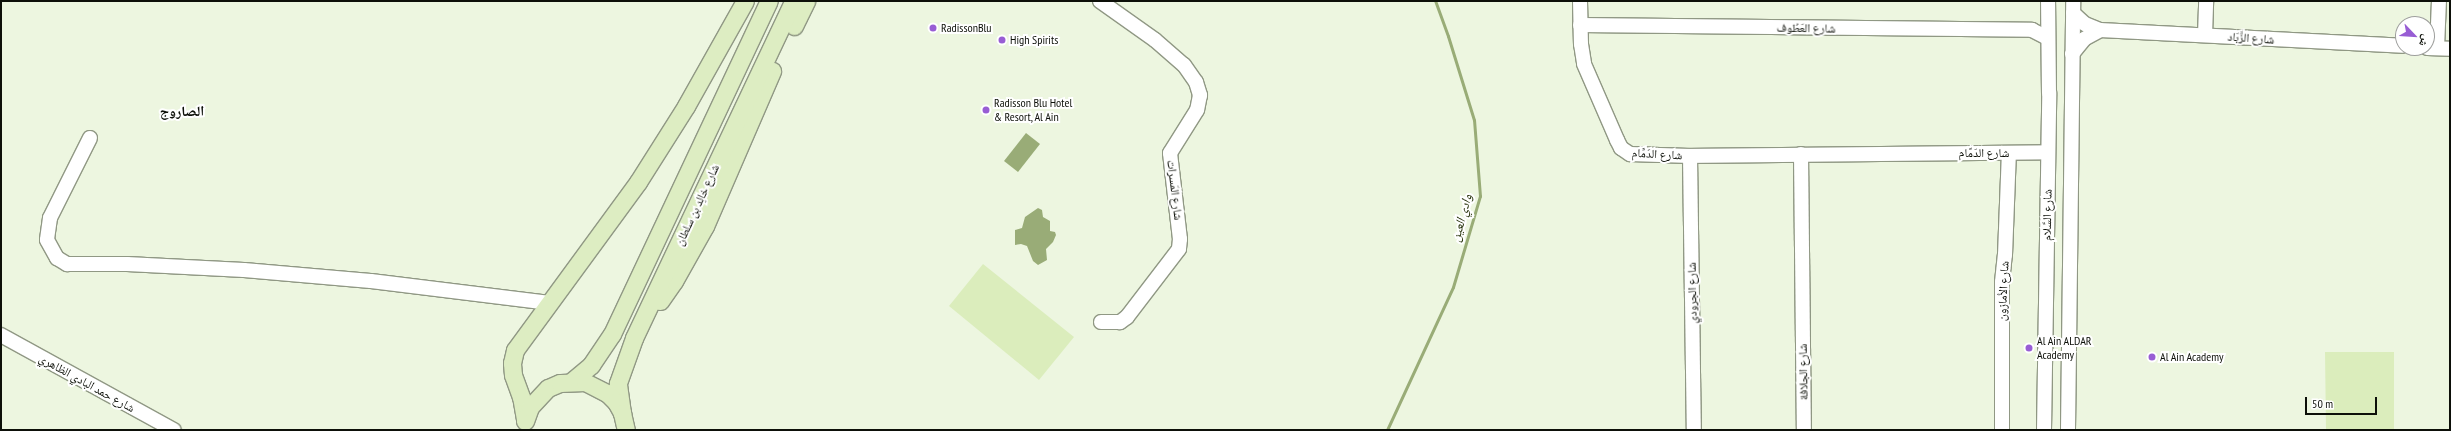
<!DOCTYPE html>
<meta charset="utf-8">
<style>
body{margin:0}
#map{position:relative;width:2451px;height:431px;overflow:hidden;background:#edf6e0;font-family:"PT Sans Narrow","Noto Naskh Arabic",sans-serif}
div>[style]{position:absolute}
.green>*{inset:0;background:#dbedbc}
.water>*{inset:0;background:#99ac77}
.stream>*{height:3px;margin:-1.5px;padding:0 1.5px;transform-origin:1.5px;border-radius:1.5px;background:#99ac77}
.roads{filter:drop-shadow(1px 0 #909884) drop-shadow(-1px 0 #909884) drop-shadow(0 1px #909884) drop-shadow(0 -1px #909884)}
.minor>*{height:14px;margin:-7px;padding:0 7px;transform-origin:7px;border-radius:7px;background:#fff}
.major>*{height:17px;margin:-8.5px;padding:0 8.5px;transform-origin:8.5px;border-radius:8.5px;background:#ddedc2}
.dots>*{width:11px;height:11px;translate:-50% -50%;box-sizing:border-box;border:2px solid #fff;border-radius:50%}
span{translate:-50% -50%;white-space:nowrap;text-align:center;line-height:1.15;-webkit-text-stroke:4px #fff;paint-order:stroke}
.poi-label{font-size:12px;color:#0d1009}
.left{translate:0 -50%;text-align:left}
.street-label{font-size:12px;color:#0d1009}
.water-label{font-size:13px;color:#27330b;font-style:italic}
.quarter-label{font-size:14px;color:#0d1009;font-weight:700}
.frame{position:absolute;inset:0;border:2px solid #0d1009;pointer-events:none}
.north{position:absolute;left:2395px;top:16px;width:40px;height:40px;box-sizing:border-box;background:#fff;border:1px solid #9e9f9d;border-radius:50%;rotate:115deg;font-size:11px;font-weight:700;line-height:16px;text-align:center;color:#0d1009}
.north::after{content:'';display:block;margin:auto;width:14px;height:18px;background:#985dd4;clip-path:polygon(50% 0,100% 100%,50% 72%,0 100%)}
.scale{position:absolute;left:2305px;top:397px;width:72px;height:18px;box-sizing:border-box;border:2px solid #0d1009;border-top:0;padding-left:5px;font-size:12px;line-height:14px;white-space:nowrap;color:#0d1009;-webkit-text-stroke:3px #fff;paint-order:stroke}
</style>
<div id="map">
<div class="green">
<i style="clip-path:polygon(983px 264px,1074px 337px,1039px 380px,949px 306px)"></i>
<i style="clip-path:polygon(2325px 352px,2394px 352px,2394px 430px,2326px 430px)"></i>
</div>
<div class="water">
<i style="clip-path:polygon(1026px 133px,1040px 144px,1018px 172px,1004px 161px)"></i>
<i style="clip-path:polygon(1038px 208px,1042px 210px,1043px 217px,1050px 221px,1050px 231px,1055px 232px,1056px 235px,1053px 242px,1046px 249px,1047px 260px,1038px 265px,1033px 261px,1027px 246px,1021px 244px,1015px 245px,1015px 230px,1022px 228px,1025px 217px)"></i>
</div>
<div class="stream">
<i style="left:1387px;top:430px;width:157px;rotate:-65.2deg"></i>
<i style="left:1453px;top:287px;width:95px;rotate:-73.5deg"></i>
<i style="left:1480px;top:196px;width:76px;rotate:-94.5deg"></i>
<i style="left:1474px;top:120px;width:88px;rotate:-107.2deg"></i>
<i style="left:1448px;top:36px;width:37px;rotate:-110deg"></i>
</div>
<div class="roads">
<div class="minor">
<i style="left:1100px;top:1px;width:67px;rotate:35.3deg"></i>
<i style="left:1155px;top:40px;width:38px;rotate:41deg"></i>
<i style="left:1184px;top:65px;width:21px;rotate:55deg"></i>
<i style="left:1196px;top:82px;width:14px;rotate:73deg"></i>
<i style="left:1200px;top:95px;width:15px;rotate:101deg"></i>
<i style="left:1197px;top:110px;width:51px;rotate:122.1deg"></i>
<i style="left:1170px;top:153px;width:87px;rotate:83.4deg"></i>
<i style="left:1180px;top:239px;width:10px;rotate:96deg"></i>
<i style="left:1179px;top:249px;width:86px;rotate:127.4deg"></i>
<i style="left:1127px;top:317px;width:9px;rotate:144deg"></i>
<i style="left:1120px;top:322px;width:19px;rotate:180deg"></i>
<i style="left:1580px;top:1px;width:43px;rotate:88.7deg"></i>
<i style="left:1581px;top:44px;width:20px;rotate:81deg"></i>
<i style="left:1584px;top:64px;width:83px;rotate:66.5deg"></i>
<i style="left:1617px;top:140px;width:9px;rotate:63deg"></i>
<i style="left:1621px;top:148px;width:11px;rotate:34deg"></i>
<i style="left:1630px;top:154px;width:60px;rotate:1.9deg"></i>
<i style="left:1690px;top:156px;width:357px;rotate:-0.6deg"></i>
<i style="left:2073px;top:13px;width:16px;rotate:43deg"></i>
<i style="left:2085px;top:24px;width:16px;rotate:22deg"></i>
<i style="left:2100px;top:30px;width:303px;rotate:3deg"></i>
<i style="left:1580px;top:25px;width:452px;rotate:0.6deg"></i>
<i style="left:2032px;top:30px;width:18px;rotate:27deg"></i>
<i style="left:2205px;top:35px;width:34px;rotate:-88deg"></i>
<i style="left:2427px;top:48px;width:23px;rotate:2deg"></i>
<i style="left:2437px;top:48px;width:47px;rotate:-87.6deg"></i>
<i style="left:2072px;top:54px;width:19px;rotate:-51deg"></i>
<i style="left:2084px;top:39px;width:18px;rotate:-29deg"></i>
<i style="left:90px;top:138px;width:89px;rotate:116.6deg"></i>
<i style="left:50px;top:218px;width:22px;rotate:98deg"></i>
<i style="left:47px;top:240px;width:21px;rotate:61deg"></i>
<i style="left:57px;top:258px;width:12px;rotate:31deg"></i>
<i style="left:67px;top:264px;width:60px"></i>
<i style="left:127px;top:264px;width:117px;rotate:2.9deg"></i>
<i style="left:244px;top:270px;width:127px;rotate:5deg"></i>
<i style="left:371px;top:281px;width:180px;rotate:7deg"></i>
<i style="left:1801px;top:154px;width:276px;rotate:89.4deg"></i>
<i style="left:1690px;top:156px;width:274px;rotate:89.2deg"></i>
<i style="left:1px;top:335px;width:197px;rotate:28.8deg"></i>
<i style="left:2002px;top:430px;width:148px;rotate:-90deg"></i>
<i style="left:2002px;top:282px;width:27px;rotate:-84deg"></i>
<i style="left:2005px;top:255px;width:102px;rotate:-87.8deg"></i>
<i style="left:2044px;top:430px;width:337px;rotate:-89.1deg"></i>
<i style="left:2049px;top:93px;width:92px;rotate:-90.6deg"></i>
<i style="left:2068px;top:430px;width:429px;rotate:-89.3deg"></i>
</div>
<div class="major">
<i style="left:794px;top:26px;width:28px;rotate:-64deg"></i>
<i style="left:660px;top:301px;width:24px;rotate:-55deg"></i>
<i style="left:674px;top:281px;width:63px;rotate:-60.6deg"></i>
<i style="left:705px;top:226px;width:169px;rotate:-66.6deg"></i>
<i style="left:572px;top:381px;width:25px;rotate:-40deg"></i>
<i style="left:591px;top:365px;width:37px;rotate:-56deg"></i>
<i style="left:612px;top:334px;width:368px;rotate:-64.8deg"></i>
<i style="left:622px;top:413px;width:30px;rotate:-98deg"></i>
<i style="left:618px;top:383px;width:48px;rotate:-70.4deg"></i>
<i style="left:634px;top:338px;width:373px;rotate:-64.7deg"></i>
<i style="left:525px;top:419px;width:22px;rotate:-100deg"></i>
<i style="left:521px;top:397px;width:23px;rotate:-110deg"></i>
<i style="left:513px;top:375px;width:12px;rotate:-95deg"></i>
<i style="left:512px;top:363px;width:13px;rotate:-77deg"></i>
<i style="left:515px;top:350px;width:208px;rotate:-53.8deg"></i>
<i style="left:638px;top:182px;width:90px;rotate:-57.7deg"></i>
<i style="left:686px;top:106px;width:120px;rotate:-60.7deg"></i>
<i style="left:525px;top:421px;width:15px;rotate:-70deg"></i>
<i style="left:530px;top:407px;width:26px;rotate:-47deg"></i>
<i style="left:548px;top:388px;width:13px;rotate:-23deg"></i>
<i style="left:560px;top:383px;width:25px;rotate:-2deg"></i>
<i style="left:585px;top:382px;width:25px;rotate:27deg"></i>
<i style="left:607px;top:393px;width:13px;rotate:45deg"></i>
<i style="left:616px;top:402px;width:13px;rotate:61deg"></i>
<i style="left:622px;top:413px;width:17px;rotate:77deg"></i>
</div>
</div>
<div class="dots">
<i style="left:933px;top:28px;background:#985dd4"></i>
<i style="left:1002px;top:40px;background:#985dd4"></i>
<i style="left:986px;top:110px;background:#985dd4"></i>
<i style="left:2029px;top:348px;background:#985dd4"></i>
<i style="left:2152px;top:357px;background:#985dd4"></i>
</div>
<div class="poi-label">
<span class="left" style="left:941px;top:28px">RadissonBlu</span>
<span class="left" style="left:1010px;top:40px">High Spirits</span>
<span class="left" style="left:994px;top:110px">Radisson Blu Hotel<br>&amp; Resort, Al Ain</span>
<span class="left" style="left:2037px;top:348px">Al Ain ALDAR<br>Academy</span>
<span class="left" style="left:2160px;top:357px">Al Ain Academy</span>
</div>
<div class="street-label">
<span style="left:1806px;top:28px;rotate:1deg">شارع العَطُوف</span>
<span style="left:2251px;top:38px;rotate:4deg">شارع الزَّبَاد</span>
<span style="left:1984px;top:153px">شارع الدَمَّام</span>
<span style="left:1657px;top:154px;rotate:3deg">شارع الدَمَّام</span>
<span style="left:1175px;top:190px;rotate:83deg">شارع المَسرات</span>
<span style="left:697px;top:205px;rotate:-65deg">شارع خالِد بن سلطان</span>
<span style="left:2047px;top:215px;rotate:-89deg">شارع السَّلام</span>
<span style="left:2003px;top:291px;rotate:-87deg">شارع الأمازون</span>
<span style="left:1692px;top:293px;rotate:-91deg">شارع الجرودي</span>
<span style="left:1803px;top:372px;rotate:-91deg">شارع الجلافة</span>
<span style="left:87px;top:383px;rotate:29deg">شارع حمد البادي الظاهري</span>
</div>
<div class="water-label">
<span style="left:1462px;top:218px;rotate:-75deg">وادي العين</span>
</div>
<div class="quarter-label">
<span style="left:182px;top:111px">الصاروج</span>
</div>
<div class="frame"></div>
<div class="north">ش</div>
<div class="scale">50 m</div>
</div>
